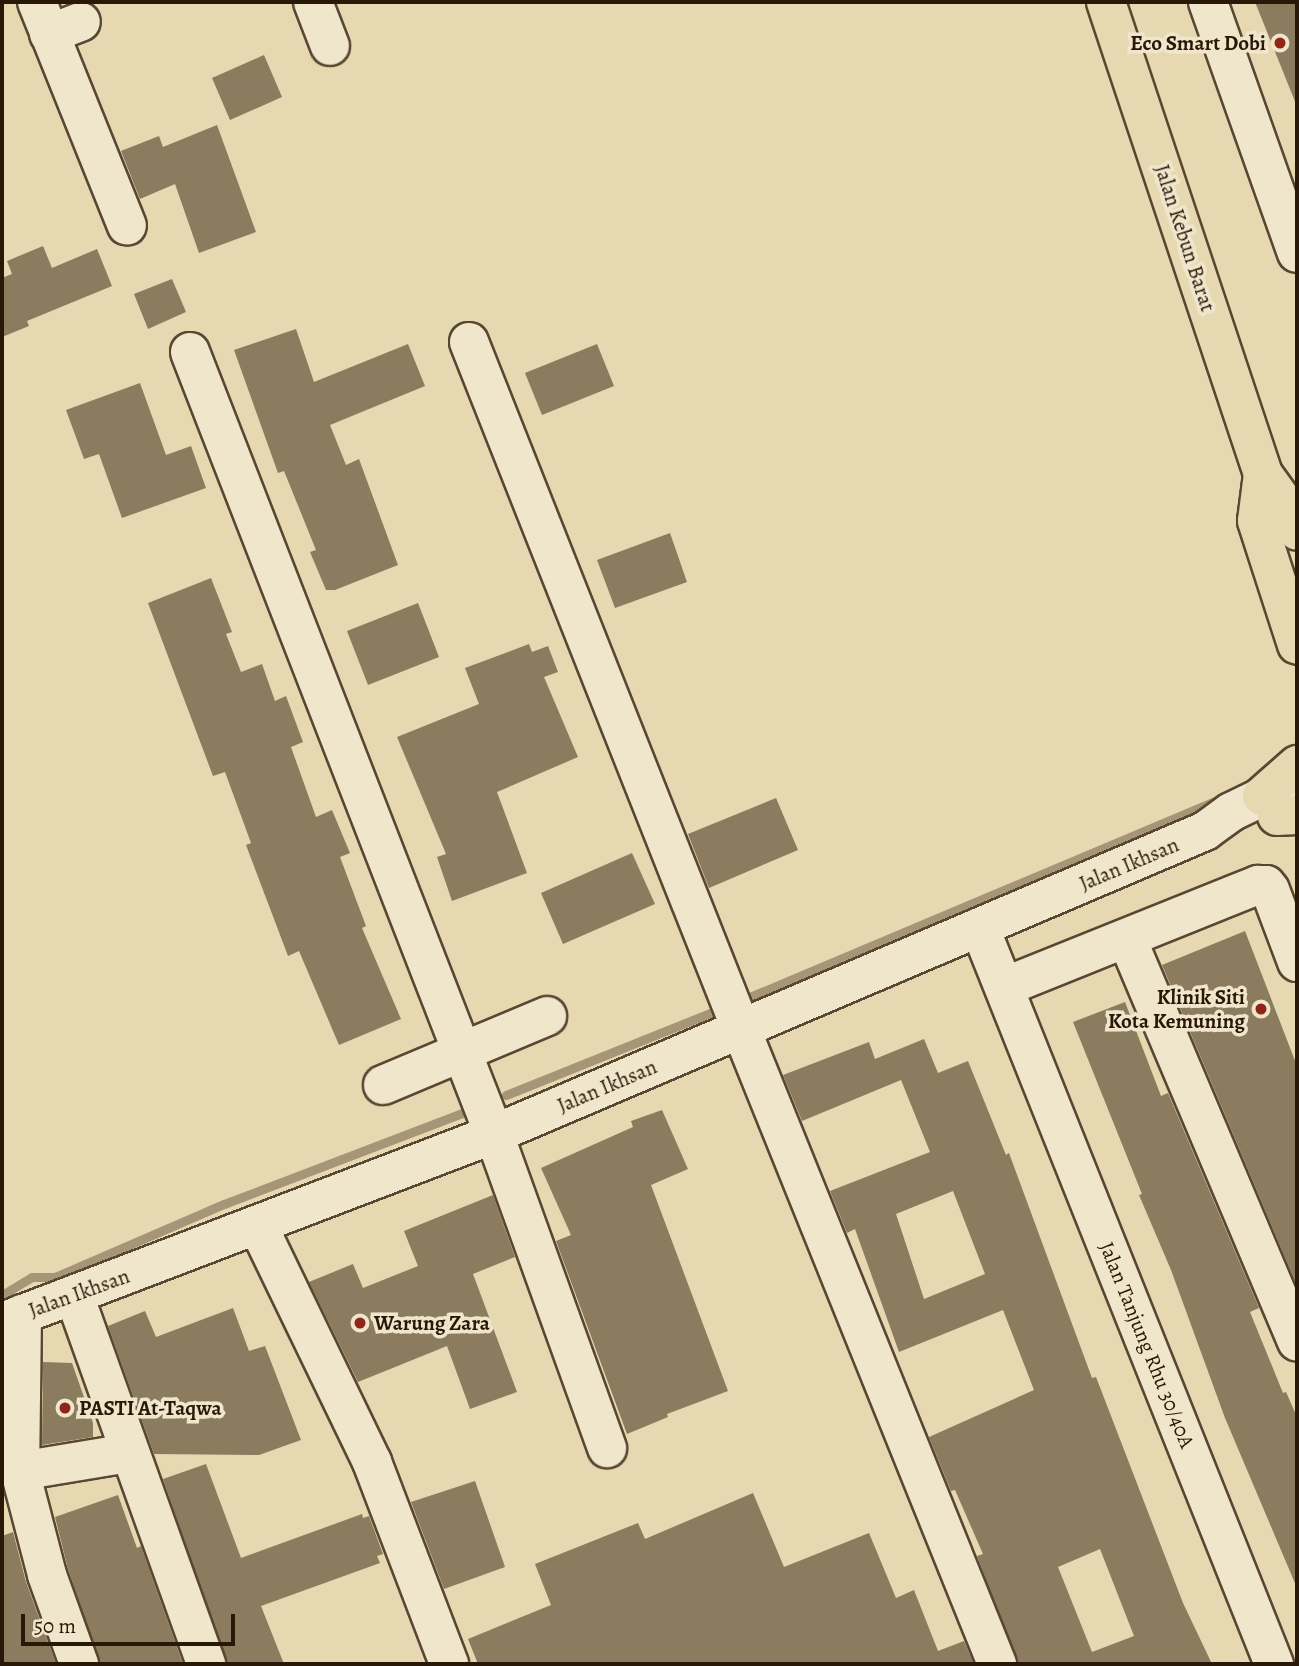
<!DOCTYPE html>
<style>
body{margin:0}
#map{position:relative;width:1299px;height:1666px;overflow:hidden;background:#e6d8b0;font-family:Alegreya,serif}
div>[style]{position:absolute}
.stream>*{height:9px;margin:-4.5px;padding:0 4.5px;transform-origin:4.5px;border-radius:4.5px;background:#a69677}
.building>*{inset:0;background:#8b7b5f}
.roads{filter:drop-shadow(2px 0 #584732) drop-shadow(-2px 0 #584732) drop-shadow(0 2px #584732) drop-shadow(0 -2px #584732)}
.minor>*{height:38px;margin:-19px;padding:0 19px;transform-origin:19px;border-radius:19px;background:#efe6cc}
.major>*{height:38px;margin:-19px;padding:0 19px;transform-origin:19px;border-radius:19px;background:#e6d8b0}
.dots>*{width:19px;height:19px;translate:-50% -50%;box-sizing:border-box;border:4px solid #efe6cc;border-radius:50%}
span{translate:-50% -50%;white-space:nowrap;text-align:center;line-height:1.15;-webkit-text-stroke:7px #efe6cc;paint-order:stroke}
.poi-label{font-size:21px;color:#291708;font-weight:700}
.right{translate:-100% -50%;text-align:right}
.left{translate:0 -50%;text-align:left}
.street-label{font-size:21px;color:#291708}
.frame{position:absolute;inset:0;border:4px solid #291708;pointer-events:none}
.scale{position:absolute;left:21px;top:1614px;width:214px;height:32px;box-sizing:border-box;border:4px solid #291708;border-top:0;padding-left:9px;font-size:21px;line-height:24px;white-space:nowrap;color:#291708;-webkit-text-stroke:5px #efe6cc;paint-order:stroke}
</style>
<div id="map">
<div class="stream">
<i style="left:738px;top:1002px;width:525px;rotate:-22.85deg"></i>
<i style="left:506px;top:1095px;width:233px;rotate:-21.9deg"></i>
<i style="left:2px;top:1295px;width:35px;rotate:-31deg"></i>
<i style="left:32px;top:1277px;width:23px"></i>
<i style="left:55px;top:1277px;width:184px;rotate:-23.4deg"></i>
<i style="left:224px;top:1204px;width:255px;rotate:-20.9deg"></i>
</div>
<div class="building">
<i style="clip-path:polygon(1255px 2px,1297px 2px,1297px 104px,1296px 104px)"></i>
<i style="clip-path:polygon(264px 55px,282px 97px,230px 120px,212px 78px)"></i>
<i style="clip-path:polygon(217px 125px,256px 232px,199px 253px,175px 184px,140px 199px,121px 151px,159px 136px,163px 147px)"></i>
<i style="clip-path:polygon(43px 246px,52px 268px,97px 249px,112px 286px,27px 321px,29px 326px,2px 337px,2px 278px,12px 274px,7px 261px)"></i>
<i style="clip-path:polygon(172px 279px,186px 312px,148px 329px,134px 294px)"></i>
<i style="clip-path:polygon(296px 329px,314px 382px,408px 344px,425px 386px,330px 425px,346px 465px,359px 459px,398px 565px,335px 590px,326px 590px,310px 552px,316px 550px,284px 471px,278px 473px,234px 350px)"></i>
<i style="clip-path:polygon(597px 344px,614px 386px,542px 415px,525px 373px)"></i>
<i style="clip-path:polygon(140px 383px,166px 455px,191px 446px,206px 488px,122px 518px,99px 454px,84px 459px,66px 410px)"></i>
<i style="clip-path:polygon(670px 533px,687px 582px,615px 608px,597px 560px)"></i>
<i style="clip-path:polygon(211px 578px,232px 632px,226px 634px,241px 672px,262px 664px,275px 701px,286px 696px,303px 742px,291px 747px,316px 817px,332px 810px,350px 853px,340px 857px,366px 926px,362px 928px,401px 1019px,339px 1045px,299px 951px,288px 956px,246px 845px,251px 843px,225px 772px,213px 776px,148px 603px)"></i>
<i style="clip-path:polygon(418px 603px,439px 657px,368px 685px,347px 631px)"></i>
<i style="clip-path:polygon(529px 644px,532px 652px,548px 646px,558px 672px,544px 677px,578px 757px,497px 792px,527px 873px,452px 901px,437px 857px,446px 854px,397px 737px,479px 704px,465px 668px)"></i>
<i style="clip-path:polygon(776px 798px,798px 850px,709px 888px,688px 834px)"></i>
<i style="clip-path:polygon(632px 853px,655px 904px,563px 944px,541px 893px)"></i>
<i style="clip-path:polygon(1245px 931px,1297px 1066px,1297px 1286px,1162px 965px)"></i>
<i style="clip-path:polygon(1125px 1002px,1161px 1096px,1168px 1093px,1259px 1308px,1250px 1312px,1283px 1393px,1286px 1392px,1297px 1417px,1297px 1588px,1225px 1418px,1171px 1270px,1139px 1195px,1142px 1194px,1073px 1022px)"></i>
<i style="clip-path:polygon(evenodd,924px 1039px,938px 1073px,968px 1061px,1006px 1155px,1009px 1153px,1092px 1378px,1096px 1377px,1183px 1603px,1212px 1664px,1018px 1664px,977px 1556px,983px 1554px,955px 1490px,951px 1491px,929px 1437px,1034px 1390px,1003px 1310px,899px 1352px,855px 1229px,847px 1233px,830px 1191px,930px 1152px,901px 1080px,802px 1121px,783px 1075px,869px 1042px,875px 1059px,924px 1039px,953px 1191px,985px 1274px,924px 1299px,896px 1214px,953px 1191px,924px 1039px,1100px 1549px,1134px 1636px,1092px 1652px,1058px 1567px,1100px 1549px)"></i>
<i style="clip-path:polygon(662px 1110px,688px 1169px,651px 1185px,728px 1391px,667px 1414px,668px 1417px,627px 1434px,556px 1241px,571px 1235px,541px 1168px,633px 1127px,631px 1121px)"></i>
<i style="clip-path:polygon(493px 1195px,515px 1257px,473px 1274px,517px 1392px,470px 1409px,447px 1346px,358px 1382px,309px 1282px,353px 1264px,363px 1288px,418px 1266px,404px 1231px)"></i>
<i style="clip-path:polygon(233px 1308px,249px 1351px,265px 1346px,301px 1440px,259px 1455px,154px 1454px,108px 1326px,145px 1311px,156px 1337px)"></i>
<i style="clip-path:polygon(43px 1362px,72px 1363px,93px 1423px,93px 1437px,42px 1445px)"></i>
<i style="clip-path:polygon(206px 1464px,241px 1558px,362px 1514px,363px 1518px,369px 1516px,383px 1554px,377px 1556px,380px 1563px,261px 1606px,284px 1664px,227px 1664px,163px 1479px)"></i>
<i style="clip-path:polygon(475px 1481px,505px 1567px,444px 1589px,411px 1502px)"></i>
<i style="clip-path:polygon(753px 1493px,784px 1567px,869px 1533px,896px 1598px,914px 1590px,938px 1651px,964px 1641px,974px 1664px,478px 1664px,468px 1639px,551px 1605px,535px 1564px,638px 1523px,645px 1539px)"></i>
<i style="clip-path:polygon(118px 1495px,137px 1548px,141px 1546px,183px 1664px,100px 1664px,68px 1569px,55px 1517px)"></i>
<i style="clip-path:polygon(13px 1532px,26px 1582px,56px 1664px,2px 1664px,2px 1536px)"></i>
</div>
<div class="roads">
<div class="minor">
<i style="left:37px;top:2px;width:241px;rotate:68.1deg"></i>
<i style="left:313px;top:2px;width:47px;rotate:68.9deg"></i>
<i style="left:1208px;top:2px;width:266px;rotate:70.5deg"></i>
<i style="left:49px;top:34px;width:34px;rotate:-21deg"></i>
<i style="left:469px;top:342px;width:739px;rotate:68.4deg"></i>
<i style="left:741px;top:1029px;width:685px;rotate:68.04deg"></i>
<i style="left:190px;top:352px;width:839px;rotate:68.76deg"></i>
<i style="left:494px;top:1134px;width:334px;rotate:70.2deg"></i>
<i style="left:980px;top:928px;width:793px;rotate:68.23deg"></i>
<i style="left:1127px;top:939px;width:437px;rotate:67.1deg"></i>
<i style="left:1004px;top:987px;width:274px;rotate:-21.9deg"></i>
<i style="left:1258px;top:885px;width:8px"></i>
<i style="left:1266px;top:885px;width:6px;rotate:51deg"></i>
<i style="left:1270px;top:890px;width:77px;rotate:69.4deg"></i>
<i style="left:383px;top:1085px;width:178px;rotate:-22.8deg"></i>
<i style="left:258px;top:1226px;width:262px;rotate:64.2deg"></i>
<i style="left:372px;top:1462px;width:216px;rotate:69.1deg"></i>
<i style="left:74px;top:1295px;width:392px;rotate:70.3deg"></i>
<i style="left:22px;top:1314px;width:157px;rotate:90.7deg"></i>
<i style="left:20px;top:1471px;width:107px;rotate:75.4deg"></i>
<i style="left:47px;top:1575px;width:95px;rotate:70.2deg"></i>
<i style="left:2px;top:1322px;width:527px;rotate:-20.91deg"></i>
<i style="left:494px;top:1134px;width:773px;rotate:-23.08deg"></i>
<i style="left:1205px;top:831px;width:32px;rotate:-36deg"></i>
<i style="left:1231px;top:812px;width:69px;rotate:-25.8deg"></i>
<i style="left:20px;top:1471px;width:110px;rotate:-9.4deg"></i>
</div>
<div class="major">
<i style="left:1106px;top:2px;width:497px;rotate:71.6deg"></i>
<i style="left:1263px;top:474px;width:44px;rotate:54.2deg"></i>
<i style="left:1289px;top:510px;width:22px;rotate:69deg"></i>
<i style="left:1263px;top:474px;width:47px;rotate:97.3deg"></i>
<i style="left:1257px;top:521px;width:130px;rotate:72.1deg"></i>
<i style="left:1262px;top:796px;width:47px;rotate:-41.5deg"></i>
<i style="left:1277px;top:816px;width:20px;rotate:-3deg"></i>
</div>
</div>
<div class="dots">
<i style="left:1280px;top:43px;background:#8f2418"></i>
<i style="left:1261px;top:1009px;background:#8f2418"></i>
<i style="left:360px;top:1323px;background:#8f2418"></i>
<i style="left:65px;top:1408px;background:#8f2418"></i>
</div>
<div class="poi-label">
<span class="right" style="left:1266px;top:43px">Eco Smart Dobi</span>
<span class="right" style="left:1245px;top:1009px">Klinik Siti<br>Kota Kemuning</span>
<span class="left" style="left:374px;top:1323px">Warung Zara</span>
<span class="left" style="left:79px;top:1408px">PASTI At-Taqwa</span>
</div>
<div class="street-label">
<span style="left:1185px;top:238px;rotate:72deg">Jalan Kebun Barat</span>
<span style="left:1129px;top:864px;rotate:-23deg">Jalan Ikhsan</span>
<span style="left:607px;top:1086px;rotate:-23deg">Jalan Ikhsan</span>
<span style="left:79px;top:1293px;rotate:-20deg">Jalan Ikhsan</span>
<span style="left:1147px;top:1345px;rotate:68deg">Jalan Tanjung Rhu 30/40A</span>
</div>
<div class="frame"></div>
<div class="scale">50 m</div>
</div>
